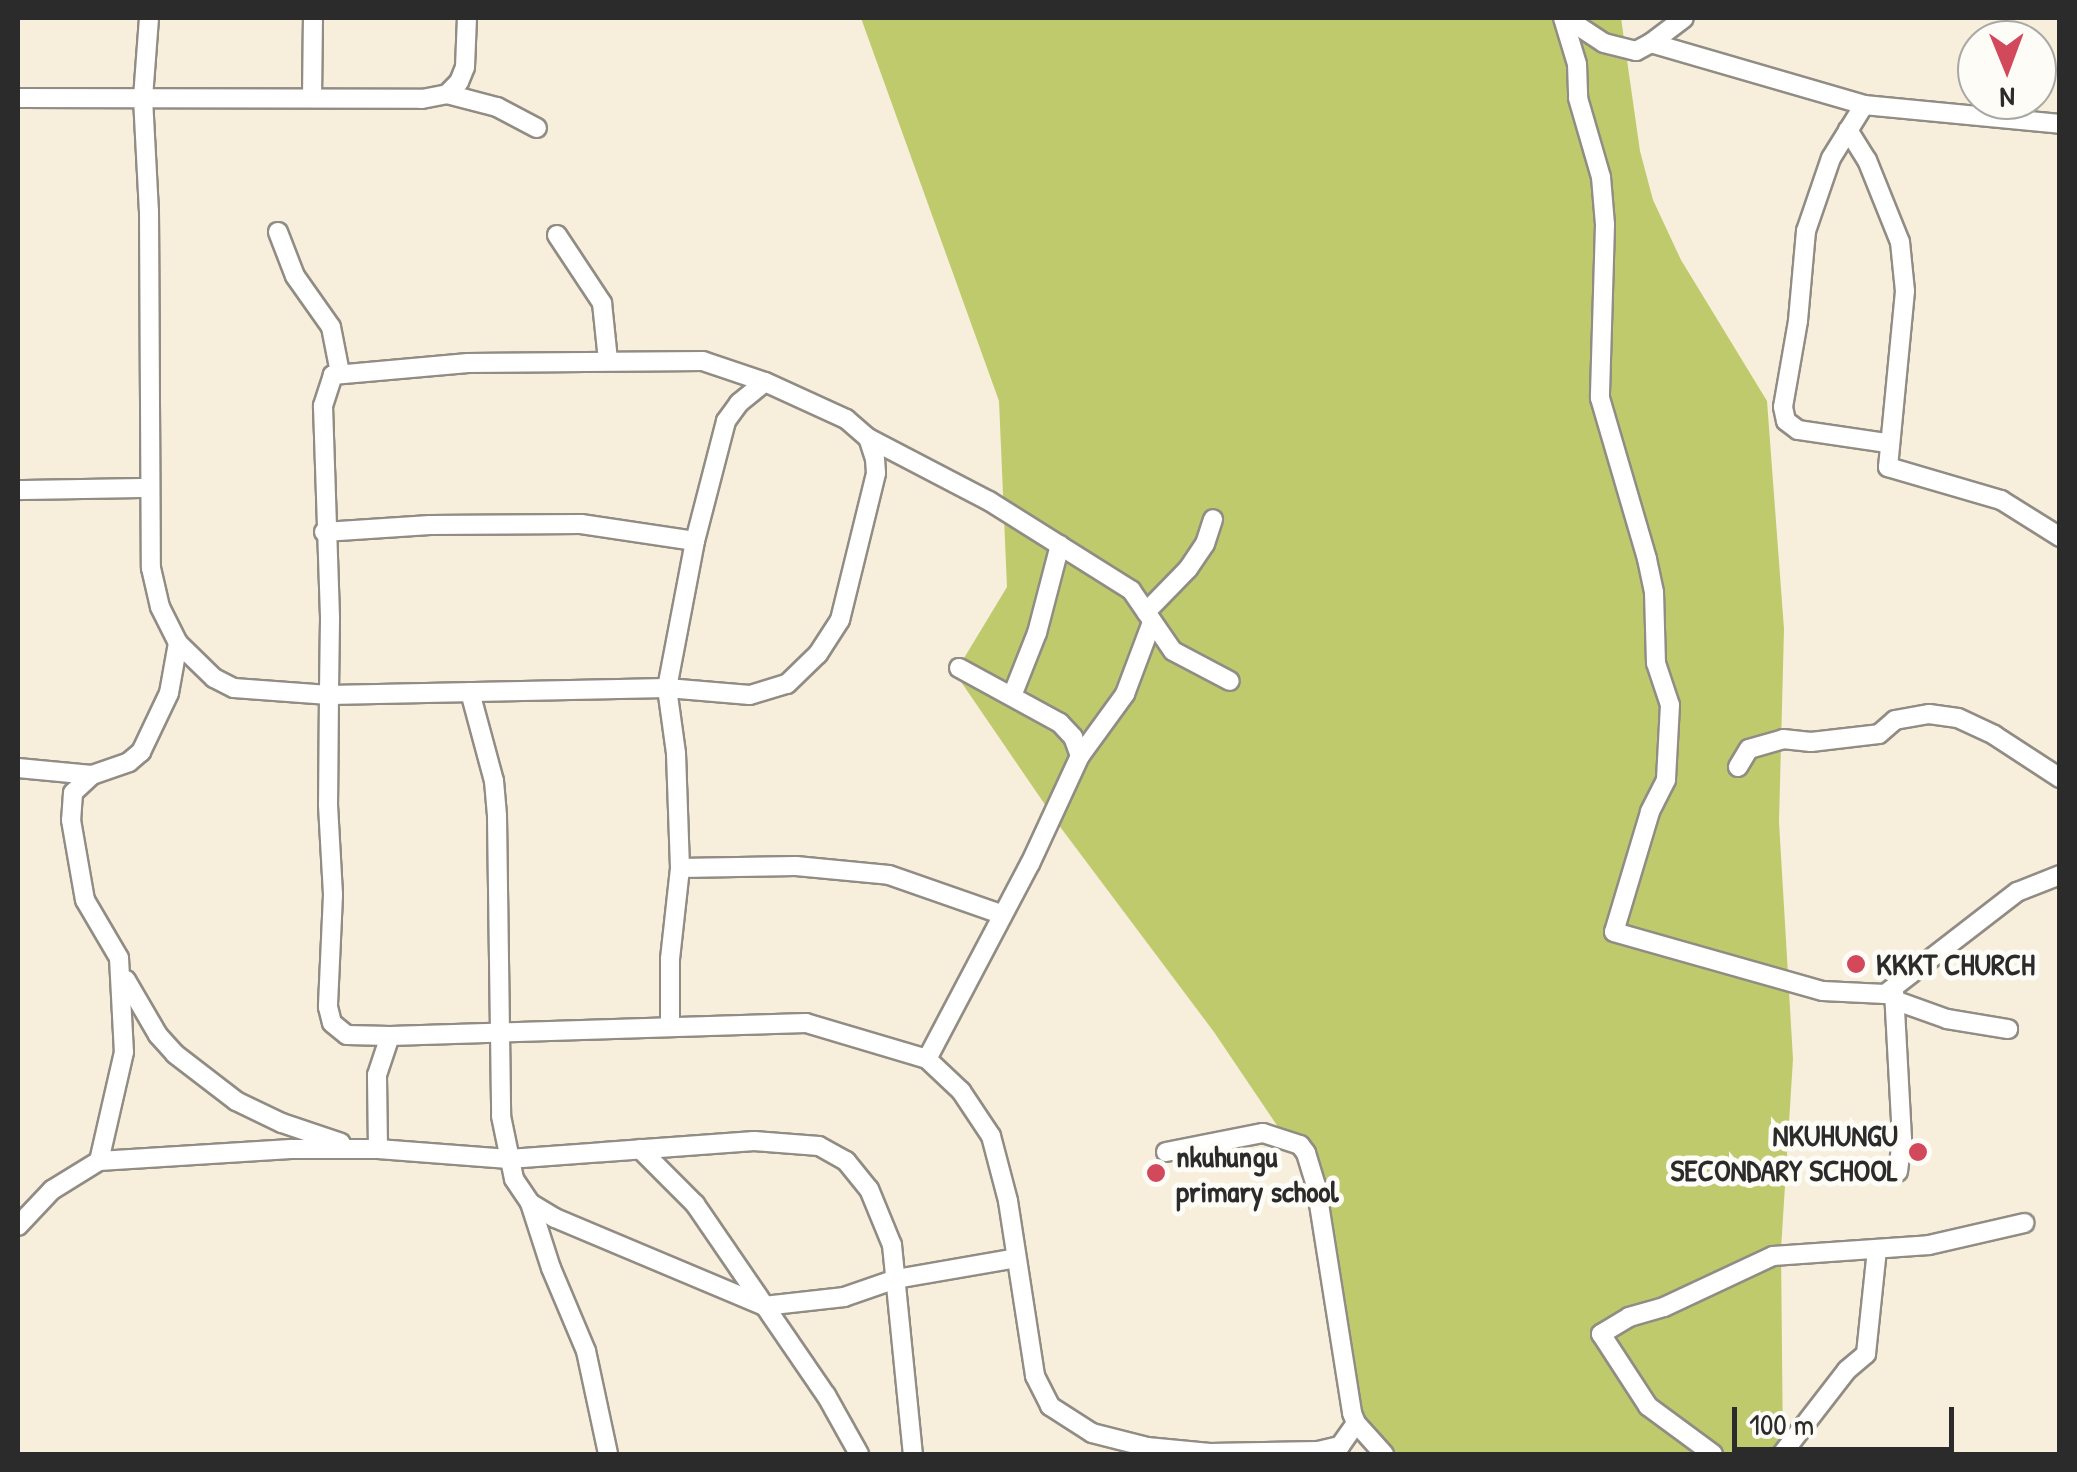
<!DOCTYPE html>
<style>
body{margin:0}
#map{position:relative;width:2077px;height:1472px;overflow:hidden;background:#f7eedc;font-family:"Patrick Hand",sans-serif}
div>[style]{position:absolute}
.green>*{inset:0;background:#beca6c}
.roads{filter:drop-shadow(2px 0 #918c84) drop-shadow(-2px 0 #918c84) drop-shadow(0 2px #918c84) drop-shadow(0 -2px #918c84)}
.minor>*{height:18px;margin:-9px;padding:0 9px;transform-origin:9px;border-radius:9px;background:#fff}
.dots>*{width:28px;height:28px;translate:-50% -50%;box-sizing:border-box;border:5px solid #fdfcf7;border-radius:50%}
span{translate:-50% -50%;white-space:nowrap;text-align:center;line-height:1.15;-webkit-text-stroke:10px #fdfcf7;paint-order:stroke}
.poi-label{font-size:30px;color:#2b2b2b;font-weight:700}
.left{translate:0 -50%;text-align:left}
.right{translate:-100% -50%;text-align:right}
.frame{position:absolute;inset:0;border:20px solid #2b2b2b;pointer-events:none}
.north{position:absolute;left:1957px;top:20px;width:100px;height:100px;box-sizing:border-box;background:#fdfcf7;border:2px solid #a9a8a5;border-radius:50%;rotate:179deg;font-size:28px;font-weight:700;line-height:40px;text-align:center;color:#2b2b2b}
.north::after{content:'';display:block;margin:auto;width:35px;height:45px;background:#d1495b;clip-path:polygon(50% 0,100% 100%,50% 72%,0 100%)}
.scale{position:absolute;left:1732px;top:1407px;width:222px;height:45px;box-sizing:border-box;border:5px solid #2b2b2b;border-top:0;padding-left:12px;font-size:30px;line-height:35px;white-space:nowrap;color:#2b2b2b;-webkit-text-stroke:8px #fdfcf7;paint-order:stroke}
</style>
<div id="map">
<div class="green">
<i style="clip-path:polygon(861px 18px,1621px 18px,1640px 151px,1653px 200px,1681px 260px,1767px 401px,1784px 629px,1779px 822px,1793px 1059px,1781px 1249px,1783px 1454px,1373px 1454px,1338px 1350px,1318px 1186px,1214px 1032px,1061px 828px,955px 673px,1007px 587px,999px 401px)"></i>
</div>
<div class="roads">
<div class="minor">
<i style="left:149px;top:18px;width:80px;rotate:94.3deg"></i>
<i style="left:143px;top:98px;width:113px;rotate:87deg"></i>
<i style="left:149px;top:211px;width:357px;rotate:89.7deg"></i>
<i style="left:151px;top:568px;width:40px;rotate:77deg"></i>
<i style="left:160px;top:607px;width:40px;rotate:63.4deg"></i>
<i style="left:178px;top:643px;width:50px;rotate:44.2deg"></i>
<i style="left:214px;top:678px;width:22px;rotate:27deg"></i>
<i style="left:234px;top:688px;width:95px;rotate:4.2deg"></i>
<i style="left:329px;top:695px;width:338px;rotate:-1.2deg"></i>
<i style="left:667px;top:688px;width:83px;rotate:4.8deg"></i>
<i style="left:750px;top:695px;width:39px;rotate:-17deg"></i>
<i style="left:787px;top:684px;width:43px;rotate:-44.1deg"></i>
<i style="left:818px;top:654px;width:40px;rotate:-57.1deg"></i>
<i style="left:840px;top:620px;width:151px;rotate:-76.2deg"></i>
<i style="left:876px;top:473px;width:14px;rotate:-94deg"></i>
<i style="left:875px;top:459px;width:22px;rotate:-108deg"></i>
<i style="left:868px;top:438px;width:29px;rotate:-139deg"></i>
<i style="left:846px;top:419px;width:89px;rotate:-155.4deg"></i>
<i style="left:765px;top:382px;width:65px;rotate:-161.3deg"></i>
<i style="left:703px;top:361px;width:235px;rotate:179.5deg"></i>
<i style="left:468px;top:363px;width:136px;rotate:174.9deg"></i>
<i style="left:333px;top:375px;width:33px;rotate:108deg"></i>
<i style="left:323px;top:406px;width:213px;rotate:88.1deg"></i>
<i style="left:330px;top:619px;width:76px;rotate:90.8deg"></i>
<i style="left:329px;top:695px;width:110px;rotate:90.5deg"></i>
<i style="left:328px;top:805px;width:90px;rotate:86.8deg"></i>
<i style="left:333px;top:895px;width:112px;rotate:92.6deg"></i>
<i style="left:328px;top:1007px;width:16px;rotate:76deg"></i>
<i style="left:332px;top:1023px;width:19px;rotate:39deg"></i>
<i style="left:347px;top:1035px;width:43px;rotate:1.3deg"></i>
<i style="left:390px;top:1036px;width:416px;rotate:-1.8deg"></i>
<i style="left:806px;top:1023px;width:126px;rotate:16.6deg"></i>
<i style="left:927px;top:1059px;width:47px;rotate:43.3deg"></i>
<i style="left:961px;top:1091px;width:54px;rotate:56.3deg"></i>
<i style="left:991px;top:1136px;width:67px;rotate:75.3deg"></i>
<i style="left:1008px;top:1201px;width:177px;rotate:81.2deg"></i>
<i style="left:1035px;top:1376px;width:34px;rotate:63deg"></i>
<i style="left:1050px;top:1406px;width:50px;rotate:32.7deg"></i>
<i style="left:1092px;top:1433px;width:57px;rotate:14.3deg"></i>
<i style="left:1147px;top:1447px;width:63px;rotate:5.4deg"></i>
<i style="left:1210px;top:1453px;width:108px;rotate:-1.1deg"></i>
<i style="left:1318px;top:1451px;width:23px;rotate:-13deg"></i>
<i style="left:1340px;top:1446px;width:28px;rotate:-55deg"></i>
<i style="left:1563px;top:18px;width:48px;rotate:73.1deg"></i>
<i style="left:1577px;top:64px;width:34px;rotate:88deg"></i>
<i style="left:1578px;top:98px;width:82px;rotate:73.8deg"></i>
<i style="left:1601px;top:177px;width:48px;rotate:85.2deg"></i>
<i style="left:1605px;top:225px;width:173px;rotate:91.7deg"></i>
<i style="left:1600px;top:398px;width:168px;rotate:73.7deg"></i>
<i style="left:1647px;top:559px;width:34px;rotate:78deg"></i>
<i style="left:1654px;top:592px;width:71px;rotate:88.4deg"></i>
<i style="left:1656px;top:663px;width:44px;rotate:71.6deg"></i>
<i style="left:1670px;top:705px;width:75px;rotate:93.1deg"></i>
<i style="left:1666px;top:780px;width:36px;rotate:117deg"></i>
<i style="left:1650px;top:812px;width:125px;rotate:106.7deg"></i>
<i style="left:1614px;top:932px;width:217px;rotate:15.8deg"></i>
<i style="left:1823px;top:991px;width:62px;rotate:2.8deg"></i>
<i style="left:1885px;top:994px;width:167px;rotate:-37.7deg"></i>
<i style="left:2017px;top:892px;width:46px;rotate:-21.6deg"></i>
<i style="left:1566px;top:18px;width:45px;rotate:33.3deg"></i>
<i style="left:1604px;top:43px;width:33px;rotate:14deg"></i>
<i style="left:1636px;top:51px;width:17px;rotate:-28deg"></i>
<i style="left:1651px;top:43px;width:222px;rotate:16.2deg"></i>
<i style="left:1864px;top:105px;width:197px;rotate:5.5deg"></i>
<i style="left:1651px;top:43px;width:41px;rotate:-37.1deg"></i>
<i style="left:447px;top:94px;width:52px;rotate:14.6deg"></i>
<i style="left:497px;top:107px;width:45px;rotate:27.7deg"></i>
<i style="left:18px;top:98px;width:404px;rotate:0.1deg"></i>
<i style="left:422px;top:99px;width:25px;rotate:-11deg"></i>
<i style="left:447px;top:94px;width:17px;rotate:-45deg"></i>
<i style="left:459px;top:82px;width:16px;rotate:-68deg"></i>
<i style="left:465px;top:67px;width:49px;rotate:-87.7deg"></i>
<i style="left:312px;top:98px;width:80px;rotate:-89.3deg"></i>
<i style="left:1864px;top:105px;width:62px;rotate:121.9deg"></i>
<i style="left:1831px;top:158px;width:77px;rotate:108.9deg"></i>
<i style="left:1806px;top:231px;width:90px;rotate:95.1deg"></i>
<i style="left:1798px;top:321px;width:87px;rotate:99.9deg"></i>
<i style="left:1783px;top:407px;width:14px;rotate:78deg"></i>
<i style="left:1786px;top:421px;width:15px;rotate:37deg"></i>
<i style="left:1798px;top:430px;width:90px;rotate:8.3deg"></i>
<i style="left:1848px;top:130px;width:36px;rotate:58deg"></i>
<i style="left:1867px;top:160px;width:88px;rotate:68.1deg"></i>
<i style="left:1900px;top:242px;width:49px;rotate:84.2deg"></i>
<i style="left:1905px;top:291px;width:177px;rotate:95.5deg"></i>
<i style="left:1888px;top:467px;width:118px;rotate:16.3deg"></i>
<i style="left:2001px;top:500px;width:70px;rotate:32.1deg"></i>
<i style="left:278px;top:232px;width:47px;rotate:68.9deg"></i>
<i style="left:295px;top:276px;width:62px;rotate:54.8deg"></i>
<i style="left:331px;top:327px;width:47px;rotate:78.9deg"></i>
<i style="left:557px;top:235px;width:82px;rotate:56.5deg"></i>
<i style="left:602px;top:303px;width:57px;rotate:84deg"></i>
<i style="left:868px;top:438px;width:136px;rotate:27.5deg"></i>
<i style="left:989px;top:501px;width:168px;rotate:32.1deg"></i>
<i style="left:1131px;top:590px;width:74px;rotate:55.5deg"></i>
<i style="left:1173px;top:651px;width:64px;rotate:27.8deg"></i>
<i style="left:18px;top:490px;width:129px;rotate:-0.9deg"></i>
<i style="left:324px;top:532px;width:106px;rotate:-3.8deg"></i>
<i style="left:430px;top:525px;width:151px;rotate:-0.4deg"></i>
<i style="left:581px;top:524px;width:115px;rotate:8.5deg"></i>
<i style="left:1146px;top:612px;width:60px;rotate:-45.7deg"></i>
<i style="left:1188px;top:569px;width:30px;rotate:-56deg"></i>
<i style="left:1205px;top:544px;width:26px;rotate:-72deg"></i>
<i style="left:470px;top:692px;width:92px;rotate:74.9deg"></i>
<i style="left:494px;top:781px;width:36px;rotate:85deg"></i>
<i style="left:497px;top:817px;width:299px;rotate:89.2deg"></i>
<i style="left:501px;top:1116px;width:64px;rotate:78.3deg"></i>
<i style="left:514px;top:1179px;width:29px;rotate:56deg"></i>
<i style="left:530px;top:1203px;width:29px;rotate:31deg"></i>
<i style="left:555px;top:1218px;width:227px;rotate:22.8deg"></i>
<i style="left:764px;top:1306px;width:81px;rotate:-6.4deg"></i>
<i style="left:844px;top:1297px;width:55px;rotate:-19.1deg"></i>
<i style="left:896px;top:1279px;width:122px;rotate:-9.9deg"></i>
<i style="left:1012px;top:696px;width:68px;rotate:-68.4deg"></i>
<i style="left:1037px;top:633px;width:91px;rotate:-75.4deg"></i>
<i style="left:1080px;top:756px;width:77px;rotate:-54deg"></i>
<i style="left:1125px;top:694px;width:77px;rotate:-69.4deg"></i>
<i style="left:1738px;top:767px;width:21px;rotate:-59deg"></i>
<i style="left:1749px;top:749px;width:35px;rotate:-16deg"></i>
<i style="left:1783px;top:739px;width:28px;rotate:6deg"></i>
<i style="left:1811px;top:742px;width:68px;rotate:-6.7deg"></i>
<i style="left:1879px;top:734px;width:21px;rotate:-41deg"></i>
<i style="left:1895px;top:720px;width:35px;rotate:-10deg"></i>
<i style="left:1929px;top:714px;width:29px;rotate:8deg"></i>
<i style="left:1958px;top:718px;width:40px;rotate:25deg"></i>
<i style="left:1994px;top:735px;width:79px;rotate:33.1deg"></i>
<i style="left:18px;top:768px;width:74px;rotate:5.4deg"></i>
<i style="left:92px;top:775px;width:39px;rotate:-19deg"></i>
<i style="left:129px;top:762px;width:16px;rotate:-40deg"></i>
<i style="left:141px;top:752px;width:65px;rotate:-64.6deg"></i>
<i style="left:169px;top:693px;width:51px;rotate:-79.8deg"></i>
<i style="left:92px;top:775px;width:26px;rotate:137deg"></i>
<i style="left:73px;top:793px;width:27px;rotate:94deg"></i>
<i style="left:71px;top:820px;width:81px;rotate:80.1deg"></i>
<i style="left:85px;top:900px;width:67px;rotate:59.6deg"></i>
<i style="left:119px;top:958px;width:94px;rotate:87deg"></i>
<i style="left:124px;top:1052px;width:112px;rotate:102.9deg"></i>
<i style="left:680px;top:868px;width:116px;rotate:-1deg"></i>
<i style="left:796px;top:866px;width:93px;rotate:5.5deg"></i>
<i style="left:889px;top:875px;width:119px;rotate:19.2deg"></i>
<i style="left:126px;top:980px;width:64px;rotate:59.8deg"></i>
<i style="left:158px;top:1035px;width:25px;rotate:48deg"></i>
<i style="left:175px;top:1054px;width:77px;rotate:37.6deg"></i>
<i style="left:236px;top:1101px;width:51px;rotate:25.6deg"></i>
<i style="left:282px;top:1123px;width:62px;rotate:18.7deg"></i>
<i style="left:1894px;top:991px;width:148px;rotate:86.9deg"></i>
<i style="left:1902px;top:1139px;width:33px;rotate:97deg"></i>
<i style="left:1894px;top:1000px;width:56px;rotate:19.7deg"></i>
<i style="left:1947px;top:1019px;width:62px;rotate:9.3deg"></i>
<i style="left:670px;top:1026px;width:67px;rotate:-90deg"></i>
<i style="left:670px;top:959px;width:92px;rotate:-83.7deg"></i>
<i style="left:680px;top:868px;width:115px;rotate:-92deg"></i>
<i style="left:676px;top:753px;width:66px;rotate:-97.9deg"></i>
<i style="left:667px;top:688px;width:150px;rotate:-79.2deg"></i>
<i style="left:695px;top:541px;width:124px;rotate:-75.5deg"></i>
<i style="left:726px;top:421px;width:22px;rotate:-54deg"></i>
<i style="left:739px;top:403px;width:33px;rotate:-39deg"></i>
<i style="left:927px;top:1059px;width:221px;rotate:-62.2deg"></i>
<i style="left:1030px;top:864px;width:119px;rotate:-65.2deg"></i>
<i style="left:1080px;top:756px;width:20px;rotate:-110deg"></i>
<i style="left:1073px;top:737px;width:19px;rotate:-133deg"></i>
<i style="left:1060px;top:723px;width:115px;rotate:-151.4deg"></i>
<i style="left:378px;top:1149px;width:74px;rotate:-90.8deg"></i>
<i style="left:377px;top:1075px;width:41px;rotate:-71.6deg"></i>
<i style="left:640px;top:1149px;width:78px;rotate:45deg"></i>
<i style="left:695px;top:1204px;width:232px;rotate:55.6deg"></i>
<i style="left:826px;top:1395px;width:68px;rotate:60.8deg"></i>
<i style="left:1166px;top:1152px;width:99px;rotate:-11.1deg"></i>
<i style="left:1263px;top:1133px;width:39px;rotate:18deg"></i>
<i style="left:1300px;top:1145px;width:10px;rotate:53deg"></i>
<i style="left:1306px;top:1153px;width:34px;rotate:73deg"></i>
<i style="left:1316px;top:1185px;width:231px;rotate:81deg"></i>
<i style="left:1352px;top:1413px;width:11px;rotate:68deg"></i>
<i style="left:1356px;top:1423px;width:42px;rotate:47.9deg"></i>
<i style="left:530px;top:1203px;width:68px;rotate:72.1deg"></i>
<i style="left:551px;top:1268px;width:90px;rotate:67.1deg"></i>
<i style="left:586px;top:1351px;width:105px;rotate:77.9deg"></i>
<i style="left:18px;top:1226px;width:50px;rotate:-46.6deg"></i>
<i style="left:52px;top:1190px;width:55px;rotate:-31.7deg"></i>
<i style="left:99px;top:1161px;width:192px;rotate:-3.6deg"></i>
<i style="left:291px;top:1149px;width:87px"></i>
<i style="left:378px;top:1149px;width:131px;rotate:4.4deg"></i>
<i style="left:509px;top:1159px;width:246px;rotate:-4.2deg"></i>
<i style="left:754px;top:1141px;width:65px;rotate:4.4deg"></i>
<i style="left:819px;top:1146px;width:31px;rotate:29deg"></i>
<i style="left:846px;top:1161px;width:36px;rotate:51deg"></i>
<i style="left:869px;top:1189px;width:61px;rotate:67.7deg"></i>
<i style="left:892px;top:1245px;width:210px;rotate:84.3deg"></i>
<i style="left:1713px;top:1454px;width:81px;rotate:-143.6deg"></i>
<i style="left:1648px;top:1406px;width:86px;rotate:-123.1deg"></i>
<i style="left:1601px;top:1334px;width:33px;rotate:-31deg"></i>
<i style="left:1629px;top:1317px;width:36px;rotate:-16deg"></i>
<i style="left:1664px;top:1307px;width:120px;rotate:-25.1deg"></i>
<i style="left:1773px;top:1256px;width:156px;rotate:-4deg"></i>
<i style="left:1929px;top:1245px;width:98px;rotate:-13deg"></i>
<i style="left:1782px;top:1454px;width:106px;rotate:-52.3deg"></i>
<i style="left:1847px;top:1370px;width:25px;rotate:-40deg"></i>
<i style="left:1866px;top:1354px;width:105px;rotate:-84deg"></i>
</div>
</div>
<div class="dots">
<i style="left:1856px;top:964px;background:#d1495b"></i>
<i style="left:1918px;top:1152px;background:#d1495b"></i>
<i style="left:1156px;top:1173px;background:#d1495b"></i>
</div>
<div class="poi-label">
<span class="left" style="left:1876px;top:964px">KKKT CHURCH</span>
<span class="right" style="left:1898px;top:1152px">NKUHUNGU<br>SECONDARY SCHOOL</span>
<span class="left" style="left:1176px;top:1173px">nkuhungu<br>primary school</span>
</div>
<div class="frame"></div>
<div class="north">N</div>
<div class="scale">100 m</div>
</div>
